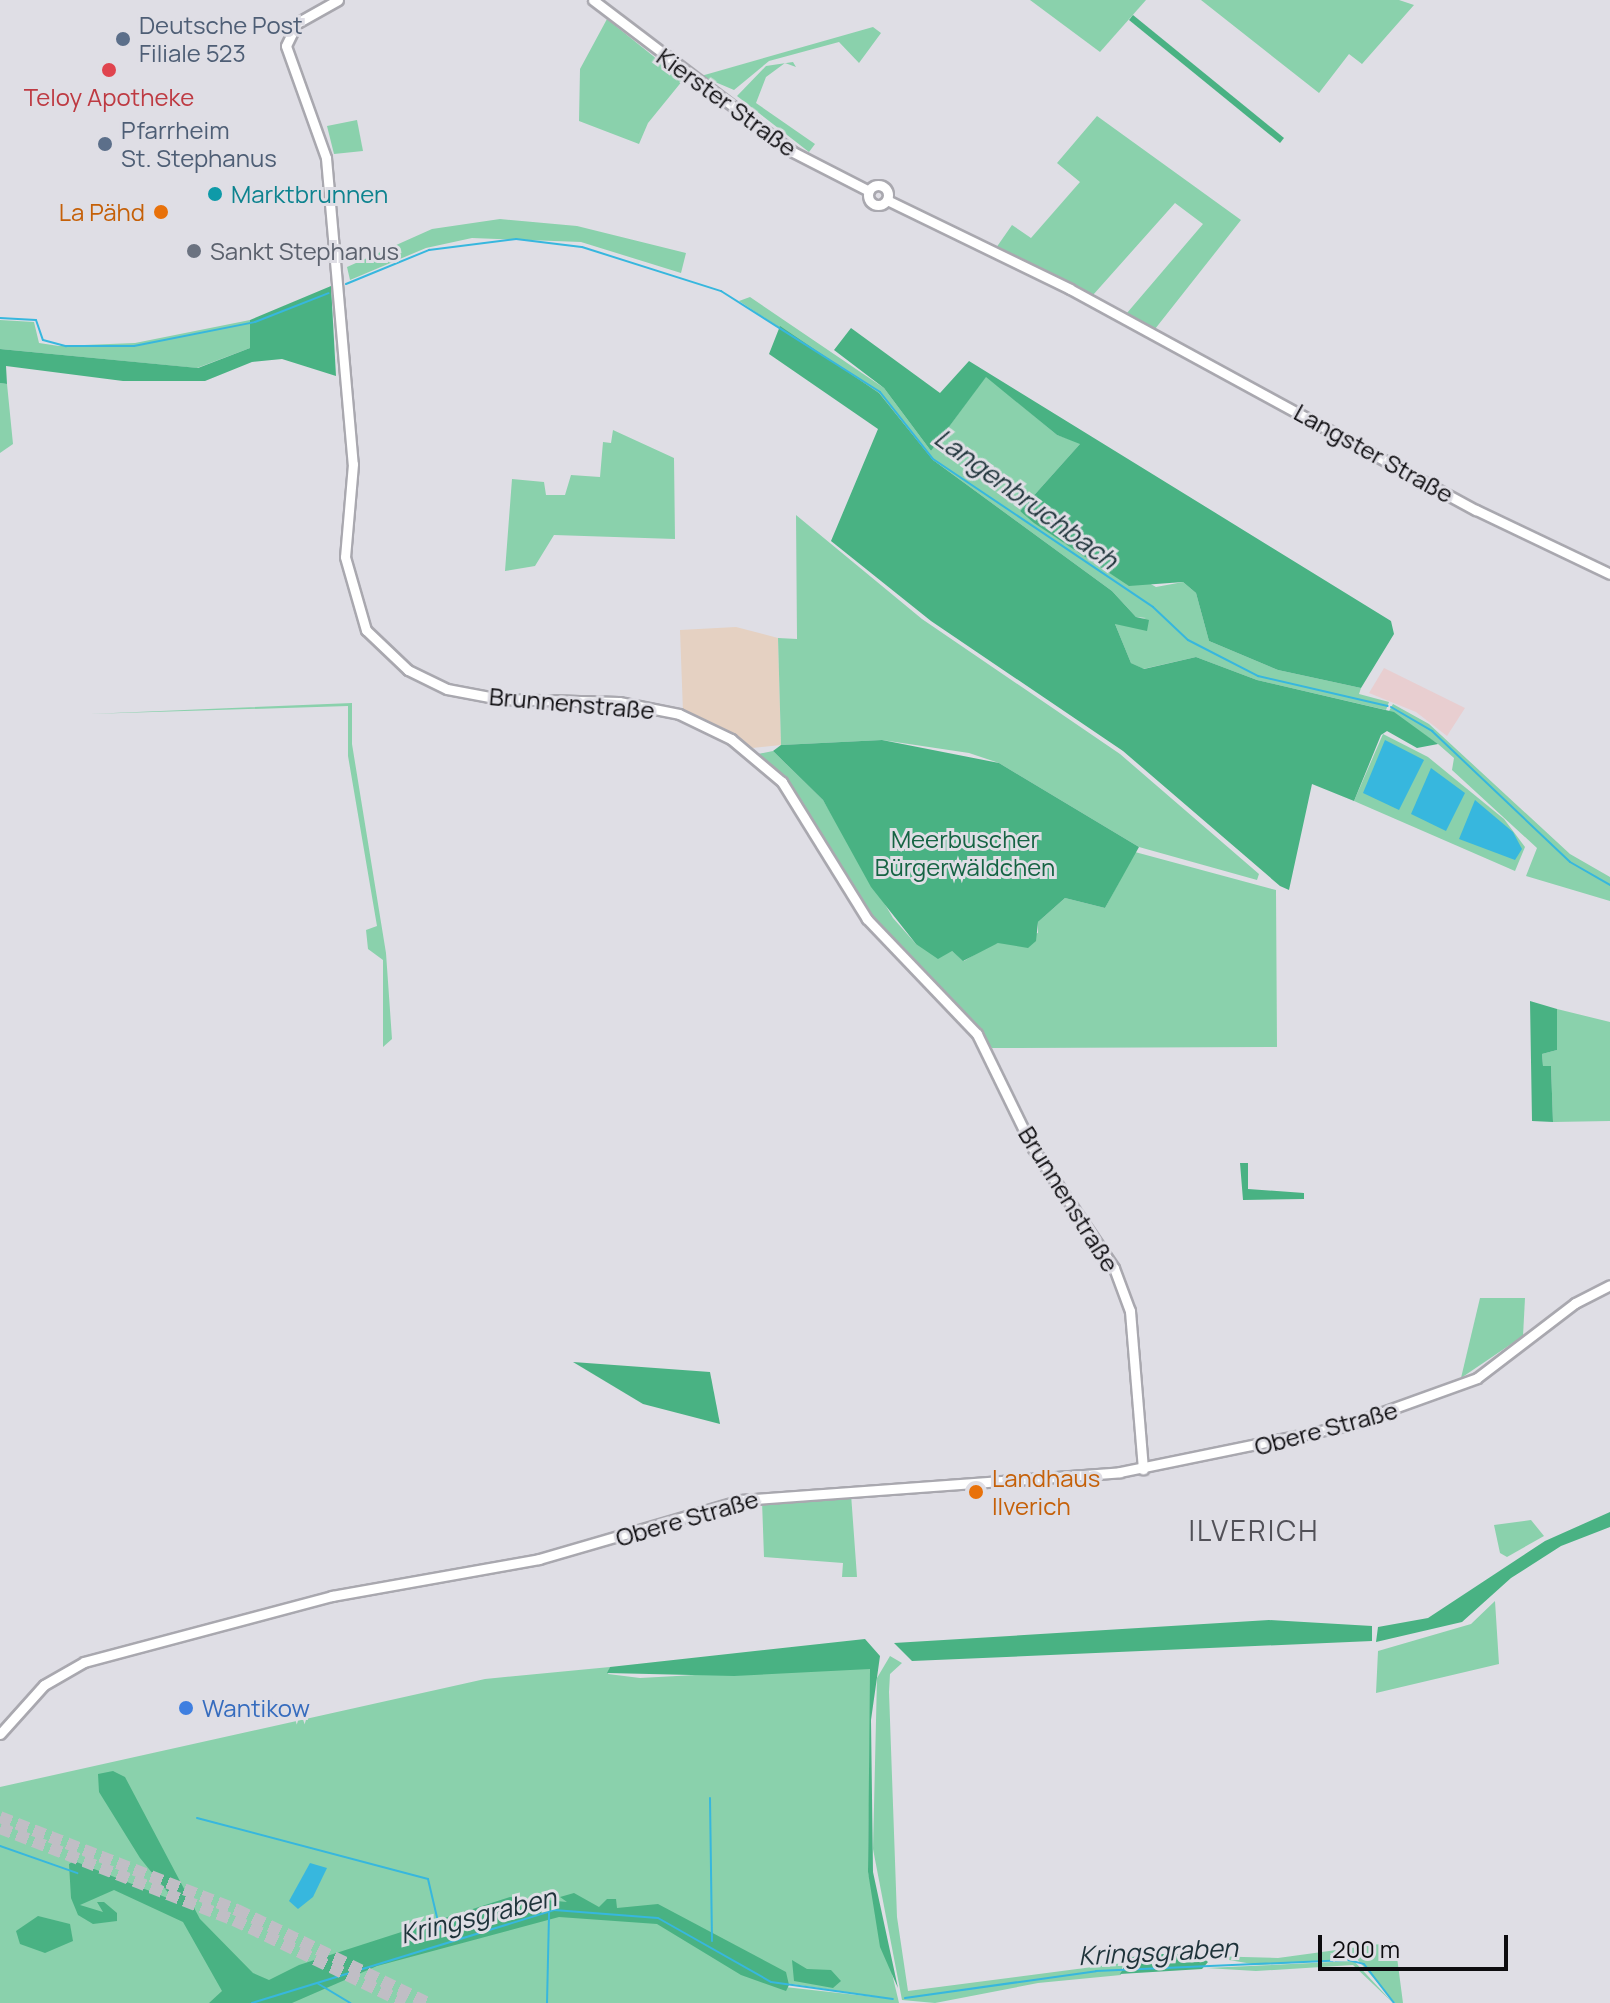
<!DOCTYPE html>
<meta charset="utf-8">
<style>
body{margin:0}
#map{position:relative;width:1610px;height:2003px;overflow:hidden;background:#dfdee5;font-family:Manrope,sans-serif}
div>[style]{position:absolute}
.commercial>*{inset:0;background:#e5d1c2}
.industrial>*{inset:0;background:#e8ced0}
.green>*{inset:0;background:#8ad1ac}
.forest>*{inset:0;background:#49b283}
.water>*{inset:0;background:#37b7de}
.stream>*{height:2px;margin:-1px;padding:0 1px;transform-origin:1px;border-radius:1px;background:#37b7de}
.highway-tunnel>*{height:12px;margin-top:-6px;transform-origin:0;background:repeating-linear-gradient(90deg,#c0bec5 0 12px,transparent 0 18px)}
.roads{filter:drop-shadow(2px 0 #a9a8af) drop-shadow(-2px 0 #a9a8af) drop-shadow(0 2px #a9a8af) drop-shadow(0 -2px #a9a8af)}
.minor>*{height:9px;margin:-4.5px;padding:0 4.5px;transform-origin:4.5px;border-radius:4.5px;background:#fff}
.minor>.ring{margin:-4.5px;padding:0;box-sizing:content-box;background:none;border:9px solid #fff;border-radius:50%}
.dots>*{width:22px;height:22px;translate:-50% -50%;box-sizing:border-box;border:4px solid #dfdee5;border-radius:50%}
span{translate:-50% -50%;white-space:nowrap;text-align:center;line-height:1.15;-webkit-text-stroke:6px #dfdee5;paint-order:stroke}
.service-label{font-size:24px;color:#4e5e75}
.left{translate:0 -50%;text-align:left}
.health-label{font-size:24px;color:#be3a42}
.street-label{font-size:24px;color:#0d0c0f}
.culture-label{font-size:24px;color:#0d838f}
.food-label{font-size:24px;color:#c56008}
.right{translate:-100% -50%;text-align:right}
.worship-label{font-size:24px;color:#5b616d}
.park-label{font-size:24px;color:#166444}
.shop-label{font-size:24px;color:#366cbe}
.water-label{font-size:26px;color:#1e333a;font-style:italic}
.quarter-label{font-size:28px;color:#525158;letter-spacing:2px}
.scale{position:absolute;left:1318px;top:1935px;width:190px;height:36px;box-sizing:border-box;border:4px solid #0d0c0f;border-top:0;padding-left:10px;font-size:24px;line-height:28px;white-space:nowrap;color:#0d0c0f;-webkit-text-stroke:6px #dfdee5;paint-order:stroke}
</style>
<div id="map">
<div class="commercial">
<i style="clip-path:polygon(736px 627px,778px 638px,781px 745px,752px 748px,683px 712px,680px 630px)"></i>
</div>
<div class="industrial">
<i style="clip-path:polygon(1384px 668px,1465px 708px,1447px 736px,1416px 712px,1369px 693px)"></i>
</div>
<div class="green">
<i style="clip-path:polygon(1030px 0,1146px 0,1100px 52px)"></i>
<i style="clip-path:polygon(1201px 0,1399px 0,1414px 5px,1362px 64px,1349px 54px,1319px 93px)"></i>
<i style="clip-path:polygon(607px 19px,683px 80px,648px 123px,639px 144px,579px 121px,580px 69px)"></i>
<i style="clip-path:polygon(873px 27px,881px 33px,859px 63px,839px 42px,769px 61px,734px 90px,701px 76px)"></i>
<i style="clip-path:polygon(793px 62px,796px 67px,785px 63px,766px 77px,756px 103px,815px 144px,809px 152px,737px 96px,766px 66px)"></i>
<i style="clip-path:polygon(1097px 116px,1241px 220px,1155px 329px,1127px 313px,1203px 224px,1175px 203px,1093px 295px,996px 248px,1012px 225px,1031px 238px,1080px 182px,1057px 163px)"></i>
<i style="clip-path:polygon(357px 120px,363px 151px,334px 154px,327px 126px)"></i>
<i style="clip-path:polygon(500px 219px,577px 226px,686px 253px,681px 273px,581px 242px,472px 238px,426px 248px,350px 280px,347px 267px,432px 229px)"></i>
<i style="clip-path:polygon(750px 297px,884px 388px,931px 451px,986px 376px,1057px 435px,1081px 443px,1020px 511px,1156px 587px,1183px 582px,1196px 593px,1209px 641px,1278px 670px,1361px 688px,1359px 694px,1389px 702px,1386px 710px,1257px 680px,1196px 657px,1143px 669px,1131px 663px,1115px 624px,1146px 618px,1136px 617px,1112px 591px,933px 460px,879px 393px,739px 301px)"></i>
<i style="clip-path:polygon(0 320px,34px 322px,39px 343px,59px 346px,135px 343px,250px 320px,254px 327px,250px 348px,197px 368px,0 349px)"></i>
<i style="clip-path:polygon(0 383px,7px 384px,13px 444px,0 453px)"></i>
<i style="clip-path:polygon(613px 430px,674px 458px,675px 539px,554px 535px,535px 566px,505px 571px,512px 479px,544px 482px,546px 495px,565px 495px,571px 475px,600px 477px,603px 442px,611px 443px)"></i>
<i style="clip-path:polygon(796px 515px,922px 619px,1120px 754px,1259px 874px,1257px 880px,1139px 847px,999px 763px,969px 753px,882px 740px,781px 745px,778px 638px,797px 639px)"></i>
<i style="clip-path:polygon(352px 703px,352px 744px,386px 953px,392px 1039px,383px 1047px,383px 960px,368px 949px,366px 930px,377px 926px,348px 756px,348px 706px,89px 714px)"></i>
<i style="clip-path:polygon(1393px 704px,1429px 724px,1570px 854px,1610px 877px,1610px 901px,1526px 876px,1537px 848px,1452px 770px,1454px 758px,1438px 744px,1389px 711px)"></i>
<i style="clip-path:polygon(1383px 734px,1428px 757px,1504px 819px,1525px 847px,1515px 871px,1354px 801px)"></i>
<i style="clip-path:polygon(773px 751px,823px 800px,893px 918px,916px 944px,952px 951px,964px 961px,990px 945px,1038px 933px,1038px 922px,1065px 898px,1105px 908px,1135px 852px,1276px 890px,1277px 1047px,992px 1048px,872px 920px,802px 801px,758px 754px)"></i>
<i style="clip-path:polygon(1557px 1009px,1610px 1022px,1610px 1121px,1553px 1122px,1551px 1066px,1543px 1066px,1542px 1054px,1557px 1050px)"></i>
<i style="clip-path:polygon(1480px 1298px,1525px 1298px,1523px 1336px,1461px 1378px)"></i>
<i style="clip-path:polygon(851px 1494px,857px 1577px,842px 1577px,843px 1563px,764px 1557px,762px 1501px)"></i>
<i style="clip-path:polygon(1531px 1520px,1544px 1536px,1507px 1557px,1500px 1553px,1494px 1525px)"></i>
<i style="clip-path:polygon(1495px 1601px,1499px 1664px,1376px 1693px,1378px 1651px,1471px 1624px)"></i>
<i style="clip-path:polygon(890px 1656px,902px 1663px,890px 1674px,889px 1692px,897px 1917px,908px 1991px,1123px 1963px,1121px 1975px,1038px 1983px,935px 2003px,902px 2000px,873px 1849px,877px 1678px)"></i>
<i style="clip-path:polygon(864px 1666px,871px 1669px,868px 1872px,899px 2003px,256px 2003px,544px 1913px,658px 1919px,785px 1987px,893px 1999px,785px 1983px,661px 1917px,555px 1908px,249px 2003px,0 2003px,0 1787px,485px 1679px,610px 1667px,608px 1674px,640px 1678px)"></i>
<i style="clip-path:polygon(1395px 1942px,1403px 2003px,1395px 2003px,1357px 1959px,1258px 1965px,1206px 1956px,1278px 1958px)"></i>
<i style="clip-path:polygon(1354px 1961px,1393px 2003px,1353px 1965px,1256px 1971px,1206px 1968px)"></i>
</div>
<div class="forest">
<i style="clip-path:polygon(1133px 15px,1284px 138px,1280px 143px,1129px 20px)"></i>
<i style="clip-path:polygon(331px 286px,336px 376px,282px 359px,252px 362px,205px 381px,123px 381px,6px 366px,7px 384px,0 383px,0 349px,198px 368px,250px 348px,250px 320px)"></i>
<i style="clip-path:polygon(780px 326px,879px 393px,933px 460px,1112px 591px,1136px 617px,1149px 620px,1147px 631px,1115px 624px,1131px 663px,1144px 669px,1196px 657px,1257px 680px,1394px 712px,1438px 744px,1417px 748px,1387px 731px,1381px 735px,1354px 801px,1312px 784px,1289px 890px,1280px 886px,1123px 751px,931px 621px,831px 541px,878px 429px,769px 354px)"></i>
<i style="clip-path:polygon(851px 328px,940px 393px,969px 361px,1391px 621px,1394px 634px,1361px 688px,1278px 670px,1209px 641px,1196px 593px,1183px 582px,1129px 586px,1034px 523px,1020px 511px,1080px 444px,1057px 435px,986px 377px,931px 451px,884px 388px,834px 350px)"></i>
<i style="clip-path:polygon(882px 740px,999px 763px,1139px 847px,1105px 908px,1065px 898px,1038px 922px,1036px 941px,1028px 948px,998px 943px,963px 961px,952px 951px,938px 959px,916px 944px,871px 887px,823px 800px,773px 751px,781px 745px)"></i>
<i style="clip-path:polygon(1530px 1001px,1557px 1009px,1557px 1050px,1542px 1054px,1543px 1066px,1551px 1066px,1553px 1122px,1532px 1121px)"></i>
<i style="clip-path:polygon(1240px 1163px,1248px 1163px,1248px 1189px,1304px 1193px,1304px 1199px,1243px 1200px)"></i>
<i style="clip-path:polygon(573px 1362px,710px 1372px,720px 1424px,643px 1404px)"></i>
<i style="clip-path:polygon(1610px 1512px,1610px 1527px,1561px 1546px,1511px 1578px,1462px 1622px,1376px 1642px,1378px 1627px,1428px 1618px,1545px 1541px)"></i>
<i style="clip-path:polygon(1269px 1620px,1372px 1626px,1372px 1641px,912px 1661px,894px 1643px)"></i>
<i style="clip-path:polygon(865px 1639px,880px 1656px,871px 1720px,873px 1872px,898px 1988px,880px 1947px,868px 1872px,870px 1669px,734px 1676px,607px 1673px,610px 1667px)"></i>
<i style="clip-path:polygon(113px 1771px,125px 1777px,200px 1919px,253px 1973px,269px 1980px,299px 1965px,510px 1897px,518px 1898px,522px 1910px,535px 1899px,567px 1902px,560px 1897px,574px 1893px,599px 1907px,607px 1899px,616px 1899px,617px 1908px,658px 1904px,786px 1972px,789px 1985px,786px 1991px,741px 1975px,657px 1924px,559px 1917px,377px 1966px,292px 2003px,209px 2003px,222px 1991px,183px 1922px,114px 1890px,80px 1905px,103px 1912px,97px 1902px,104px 1902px,117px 1913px,117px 1921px,93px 1924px,78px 1915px,71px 1898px,69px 1864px,74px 1861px,175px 1901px,140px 1858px,99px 1792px,98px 1774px)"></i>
<i style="clip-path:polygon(38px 1916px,70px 1924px,73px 1941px,45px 1953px,20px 1944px,16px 1931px)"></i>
<i style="clip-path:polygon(1145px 1954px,1198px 1954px,1208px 1962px,1202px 1969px,1120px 1974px,1129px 1958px)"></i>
<i style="clip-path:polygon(792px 1960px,807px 1969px,831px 1970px,841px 1981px,833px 1988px,794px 1981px)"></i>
</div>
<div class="water">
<i style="clip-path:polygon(1385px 740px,1424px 760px,1399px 810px,1363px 793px)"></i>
<i style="clip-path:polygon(1431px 768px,1465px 793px,1446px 831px,1411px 814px)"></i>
<i style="clip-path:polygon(1475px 800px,1513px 832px,1522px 849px,1515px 860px,1459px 839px)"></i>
<i style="clip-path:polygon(310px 1863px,327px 1868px,313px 1897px,298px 1909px,289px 1901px)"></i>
</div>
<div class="stream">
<i style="left:346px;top:284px;width:90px;rotate:-22.3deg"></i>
<i style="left:429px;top:250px;width:88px;rotate:-7.2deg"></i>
<i style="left:516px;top:239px;width:66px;rotate:6.9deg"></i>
<i style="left:582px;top:247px;width:146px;rotate:17.6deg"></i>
<i style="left:721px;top:291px;width:188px;rotate:32.4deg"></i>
<i style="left:880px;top:392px;width:85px;rotate:51.7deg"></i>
<i style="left:933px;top:459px;width:265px;rotate:33.9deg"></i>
<i style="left:1153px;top:607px;width:48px;rotate:43.3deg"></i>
<i style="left:1188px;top:640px;width:79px;rotate:27.2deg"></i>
<i style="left:1258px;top:676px;width:133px;rotate:13deg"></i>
<i style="left:0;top:318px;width:36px;rotate:3deg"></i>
<i style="left:36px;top:320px;width:21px;rotate:71deg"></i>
<i style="left:43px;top:340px;width:24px;rotate:15deg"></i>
<i style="left:66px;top:346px;width:68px"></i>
<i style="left:134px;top:346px;width:123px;rotate:-11.2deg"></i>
<i style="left:255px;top:322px;width:79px;rotate:-21.4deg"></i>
<i style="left:1391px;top:707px;width:48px;rotate:30.3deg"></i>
<i style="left:1432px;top:731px;width:190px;rotate:43.5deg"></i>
<i style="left:1570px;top:862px;width:46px;rotate:29.9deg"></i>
<i style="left:710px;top:1798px;width:143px;rotate:89.2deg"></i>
<i style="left:197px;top:1818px;width:239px;rotate:14.8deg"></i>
<i style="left:428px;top:1879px;width:52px;rotate:76.8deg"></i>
<i style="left:0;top:1846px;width:82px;rotate:19.3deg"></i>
<i style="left:317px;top:1983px;width:39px;rotate:31deg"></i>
<i style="left:905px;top:1998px;width:193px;rotate:-8deg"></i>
<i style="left:1096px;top:1971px;width:252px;rotate:-2.5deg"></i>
<i style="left:1348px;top:1960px;width:16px;rotate:14deg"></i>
<i style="left:1364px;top:1964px;width:49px;rotate:52.4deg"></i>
<i style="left:252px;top:2003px;width:316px;rotate:-17.1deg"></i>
<i style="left:554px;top:1910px;width:104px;rotate:4.4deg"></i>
<i style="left:658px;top:1918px;width:130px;rotate:29.5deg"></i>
<i style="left:771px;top:1982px;width:123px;rotate:7.9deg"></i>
<i style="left:547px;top:2003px;width:91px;rotate:-88.7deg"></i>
</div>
<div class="highway-tunnel">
<i style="left:0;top:1817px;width:255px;rotate:21.4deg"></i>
<i style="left:237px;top:1910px;width:212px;rotate:26deg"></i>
<i style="left:0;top:1828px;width:251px;rotate:21.5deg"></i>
<i style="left:234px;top:1920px;width:190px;rotate:25.9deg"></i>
</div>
<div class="roads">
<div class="minor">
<i style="left:338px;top:0;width:47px;rotate:150.7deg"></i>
<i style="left:297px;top:23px;width:25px;rotate:116deg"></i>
<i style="left:286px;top:46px;width:119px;rotate:70.3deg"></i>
<i style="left:326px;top:158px;width:307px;rotate:85deg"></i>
<i style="left:353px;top:464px;width:93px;rotate:94.9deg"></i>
<i style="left:345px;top:557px;width:76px;rotate:74deg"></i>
<i style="left:366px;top:630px;width:58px;rotate:43.6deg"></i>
<i style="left:408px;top:670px;width:43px;rotate:26deg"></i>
<i style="left:447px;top:689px;width:54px;rotate:10.7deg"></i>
<i style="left:500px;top:699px;width:119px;rotate:1.4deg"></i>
<i style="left:619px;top:702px;width:61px;rotate:11.3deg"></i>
<i style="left:679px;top:714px;width:58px;rotate:25.7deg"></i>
<i style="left:731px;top:739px;width:67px;rotate:40.1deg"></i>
<i style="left:782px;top:782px;width:161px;rotate:58.2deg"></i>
<i style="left:867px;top:919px;width:159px;rotate:46.3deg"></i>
<i style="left:977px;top:1034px;width:126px;rotate:64deg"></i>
<i style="left:1032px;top:1147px;width:146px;rotate:55.9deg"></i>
<i style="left:1114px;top:1268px;width:46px;rotate:69.6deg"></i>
<i style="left:1130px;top:1311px;width:159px;rotate:85.3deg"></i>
<i style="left:593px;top:0;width:251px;rotate:37.2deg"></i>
<i style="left:793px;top:152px;width:85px;rotate:27.2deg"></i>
<i class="ring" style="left:868px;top:185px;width:11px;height:11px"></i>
<i style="left:887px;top:200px;width:203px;rotate:25.9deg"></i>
<i style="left:1070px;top:289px;width:462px;rotate:28.6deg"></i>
<i style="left:1476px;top:510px;width:148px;rotate:25.5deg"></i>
<i style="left:0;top:1734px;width:66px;rotate:-48.1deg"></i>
<i style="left:44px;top:1685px;width:46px;rotate:-29.9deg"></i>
<i style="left:84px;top:1662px;width:257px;rotate:-14.9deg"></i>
<i style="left:332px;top:1596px;width:210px;rotate:-10.1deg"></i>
<i style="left:539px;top:1559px;width:211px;rotate:-16.2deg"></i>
<i style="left:742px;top:1500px;width:379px;rotate:-4.2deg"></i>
<i style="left:1120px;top:1472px;width:229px;rotate:-11.6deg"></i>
<i style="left:1344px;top:1426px;width:141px;rotate:-19.8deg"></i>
<i style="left:1477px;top:1378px;width:123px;rotate:-37.4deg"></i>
<i style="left:1575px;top:1303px;width:39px;rotate:-27deg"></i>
</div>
</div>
<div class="dots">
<i style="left:123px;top:39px;background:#5c6f8a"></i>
<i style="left:109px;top:70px;background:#e0444e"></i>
<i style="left:105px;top:144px;background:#5c6f8a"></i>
<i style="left:215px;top:194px;background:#0f9aa8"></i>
<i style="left:161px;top:212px;background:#e8710a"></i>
<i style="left:194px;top:251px;background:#6b7280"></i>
<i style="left:976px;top:1492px;background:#e8710a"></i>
<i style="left:186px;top:1708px;background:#3f7fe0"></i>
</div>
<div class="service-label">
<span class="left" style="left:139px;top:39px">Deutsche Post<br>Filiale 523</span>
<span class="left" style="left:121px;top:144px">Pfarrheim<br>St. Stephanus</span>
</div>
<div class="health-label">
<span style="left:109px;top:97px">Teloy Apotheke</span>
</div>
<div class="street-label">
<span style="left:727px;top:102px;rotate:36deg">Kierster Straße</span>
<span style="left:1374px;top:453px;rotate:29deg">Langster Straße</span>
<span style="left:572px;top:703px;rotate:5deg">Brunnenstraße</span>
<span style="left:1069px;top:1199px;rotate:58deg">Brunnenstraße</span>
<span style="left:1326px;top:1428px;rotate:-15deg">Obere Straße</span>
<span style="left:687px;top:1518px;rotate:-16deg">Obere Straße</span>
</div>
<div class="culture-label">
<span class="left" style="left:231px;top:194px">Marktbrunnen</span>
</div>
<div class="food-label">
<span class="right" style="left:145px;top:212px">La Pähd</span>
<span class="left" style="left:992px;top:1492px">Landhaus<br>Ilverich</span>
</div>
<div class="worship-label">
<span class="left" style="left:210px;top:251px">Sankt Stephanus</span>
</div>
<div class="park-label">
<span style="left:965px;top:853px">Meerbuscher<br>Bürgerwäldchen</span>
</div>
<div class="shop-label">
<span class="left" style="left:202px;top:1708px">Wantikow</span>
</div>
<div class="water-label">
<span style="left:1026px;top:499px;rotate:36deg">Langenbruchbach</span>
<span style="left:478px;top:1916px;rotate:-14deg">Kringsgraben</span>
<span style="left:1158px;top:1952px;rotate:-3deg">Kringsgraben</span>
</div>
<div class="quarter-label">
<span style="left:1254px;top:1530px">ILVERICH</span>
</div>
<div class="scale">200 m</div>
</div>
